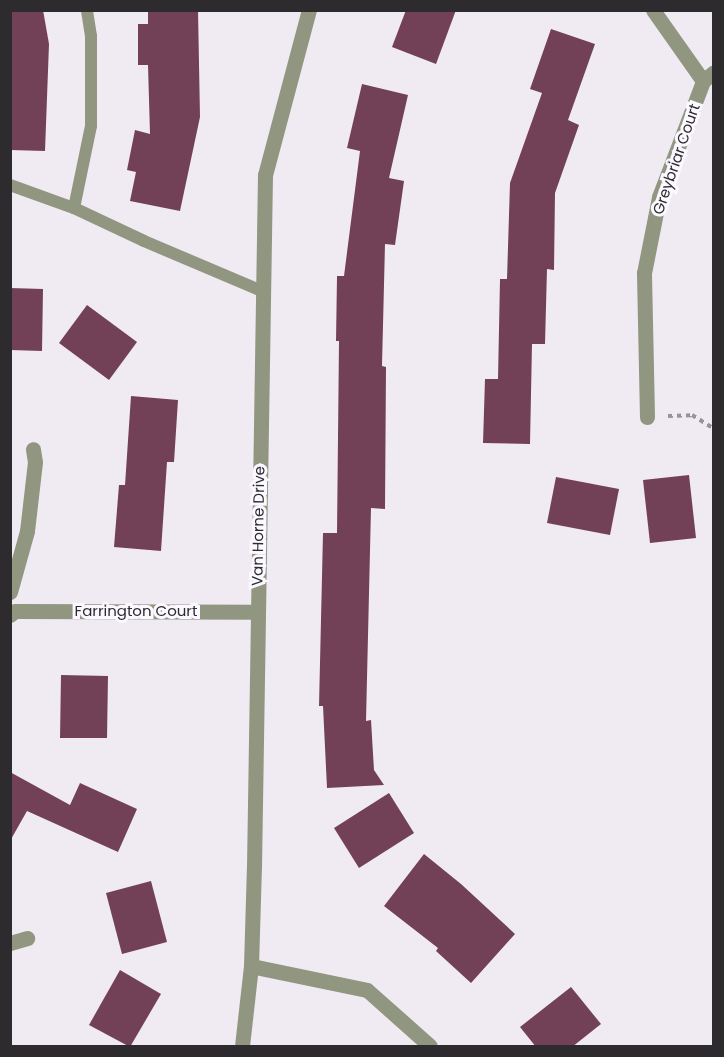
<!DOCTYPE html>
<style>
body{margin:0}
#map{position:relative;width:724px;height:1057px;overflow:hidden;background:#f0eaf3;font-family:Poppins,sans-serif}
div>[style]{position:absolute}
.building>*{inset:0;background:#724157}
.path>*{height:4px;margin-top:-2px;transform-origin:0;background:repeating-linear-gradient(90deg,#979399 0 4.5px,transparent 0 9px)}
.service>*{height:12px;margin:-6px;padding:0 6px;transform-origin:6px;border-radius:6px;background:#909680}
.minor>*{height:15px;margin:-7.5px;padding:0 7.5px;transform-origin:7.5px;border-radius:7.5px;background:#909680}
span{translate:-50% -50%;white-space:nowrap;text-align:center;line-height:1.15;-webkit-text-stroke:6px #fcf8ff;paint-order:stroke}
.street-label{font-size:15px;color:#2d2b2e}
.frame{position:absolute;inset:0;border:12px solid #2d2b2e;pointer-events:none}
</style>
<div id="map">
<div class="building">
<i style="clip-path:polygon(10px 10px,43px 10px,49px 44px,45px 151px,10px 150px)"></i>
<i style="clip-path:polygon(148px 10px,198px 10px,200px 117px,180px 211px,130px 201px,136px 172px,127px 170px,135px 130px,150px 134px,148px 65px,138px 65px,138px 24px,148px 24px)"></i>
<i style="clip-path:polygon(406px 10px,456px 10px,436px 64px,392px 47px)"></i>
<i style="clip-path:polygon(551px 29px,595px 44px,568px 120px,579px 125px,555px 193px,554px 270px,547px 269px,545px 344px,532px 344px,530px 444px,483px 443px,485px 379px,498px 379px,500px 279px,507px 279px,510px 183px,542px 93px,530px 89px)"></i>
<i style="clip-path:polygon(362px 84px,408px 95px,389px 178px,404px 181px,395px 245px,385px 244px,382px 366px,386px 367px,385px 509px,371px 508px,366px 721px,371px 720px,374px 770px,384px 785px,327px 788px,323px 706px,319px 706px,323px 533px,337px 533px,339px 341px,336px 341px,337px 276px,344px 276px,360px 151px,347px 148px)"></i>
<i style="clip-path:polygon(10px 288px,43px 289px,42px 351px,10px 350px)"></i>
<i style="clip-path:polygon(87px 305px,137px 342px,109px 380px,59px 343px)"></i>
<i style="clip-path:polygon(131px 396px,178px 400px,174px 462px,167px 462px,161px 551px,114px 547px,119px 485px,125px 485px)"></i>
<i style="clip-path:polygon(689px 475px,696px 538px,650px 543px,643px 480px)"></i>
<i style="clip-path:polygon(556px 477px,619px 489px,610px 535px,547px 523px)"></i>
<i style="clip-path:polygon(61px 675px,108px 676px,107px 738px,60px 738px)"></i>
<i style="clip-path:polygon(10px 772px,70px 805px,80px 783px,137px 809px,118px 852px,27px 811px,10px 841px)"></i>
<i style="clip-path:polygon(389px 793px,414px 833px,359px 868px,334px 828px)"></i>
<i style="clip-path:polygon(424px 854px,461px 884px,515px 934px,471px 983px,436px 951px,438px 948px,384px 906px)"></i>
<i style="clip-path:polygon(151px 881px,167px 942px,122px 954px,106px 893px)"></i>
<i style="clip-path:polygon(120px 970px,161px 994px,130px 1047px,89px 1025px)"></i>
<i style="clip-path:polygon(571px 987px,601px 1024px,572px 1047px,536px 1047px,520px 1027px)"></i>
</div>
<div class="path">
<i style="left:668px;top:416px;width:24px;rotate:-2deg"></i>
<i style="left:692px;top:415px;width:26px;rotate:32deg"></i>
</div>
<div class="service">
<i style="left:10px;top:185px;width:68px;rotate:19.8deg"></i>
<i style="left:74px;top:208px;width:77px;rotate:25.2deg"></i>
<i style="left:144px;top:241px;width:128px;rotate:23deg"></i>
<i style="left:74px;top:208px;width:84px;rotate:-78.3deg"></i>
<i style="left:91px;top:126px;width:90px;rotate:-90deg"></i>
<i style="left:91px;top:36px;width:26px;rotate:-99deg"></i>
</div>
<div class="minor">
<i style="left:653px;top:10px;width:87px;rotate:54.8deg"></i>
<i style="left:647px;top:417px;width:144px;rotate:-91.2deg"></i>
<i style="left:644px;top:273px;width:77px;rotate:-78.8deg"></i>
<i style="left:659px;top:197px;width:124px;rotate:-69.2deg"></i>
<i style="left:703px;top:81px;width:14px;rotate:-39deg"></i>
<i style="left:10px;top:592px;width:63px;rotate:-74.4deg"></i>
<i style="left:27px;top:531px;width:69px;rotate:-83.4deg"></i>
<i style="left:35px;top:462px;width:13px;rotate:-99deg"></i>
<i style="left:10px;top:615px;width:6px;rotate:-39deg"></i>
<i style="left:15px;top:611px;width:241px;rotate:0.2deg"></i>
<i style="left:10px;top:943px;width:18px;rotate:-16deg"></i>
<i style="left:251px;top:966px;width:118px;rotate:11.7deg"></i>
<i style="left:367px;top:990px;width:84px;rotate:41.6deg"></i>
<i style="left:242px;top:1046px;width:81px;rotate:-83.6deg"></i>
<i style="left:251px;top:966px;width:99px;rotate:-88.3deg"></i>
<i style="left:254px;top:867px;width:692px;rotate:-89.09deg"></i>
<i style="left:265px;top:175px;width:171px;rotate:-75.1deg"></i>
</div>
<div class="street-label">
<span style="left:676px;top:159px;rotate:-71deg">Greybriar Court</span>
<span style="left:258px;top:526px;rotate:-89deg">Van Horne Drive</span>
<span style="left:136px;top:611px">Farrington Court</span>
</div>
<div class="frame"></div>
</div>
